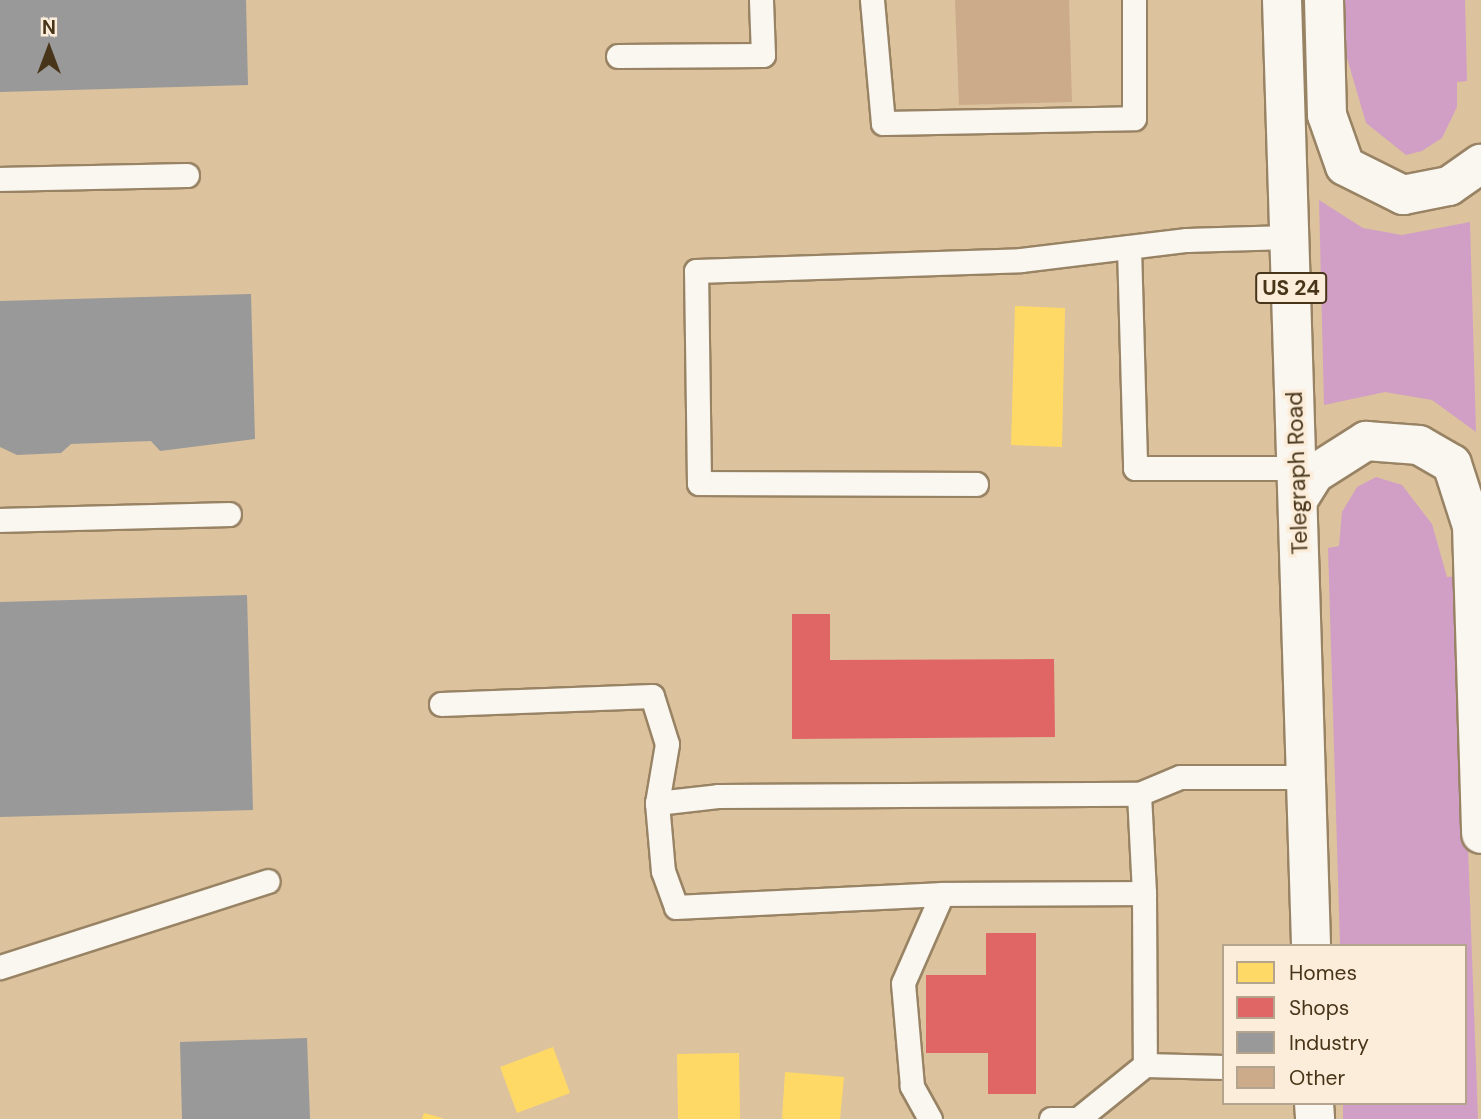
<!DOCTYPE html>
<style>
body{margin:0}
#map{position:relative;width:1481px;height:1119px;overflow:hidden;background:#dcc29d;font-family:"DM Sans",sans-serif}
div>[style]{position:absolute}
.green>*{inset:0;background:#d19fc6}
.homes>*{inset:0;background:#ffd966}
.shops>*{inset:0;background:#e06666}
.industry>*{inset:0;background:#999}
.building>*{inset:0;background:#ccab8a}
.roads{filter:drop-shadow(2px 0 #988364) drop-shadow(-2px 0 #988364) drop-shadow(0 2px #988364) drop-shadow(0 -2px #988364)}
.service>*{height:23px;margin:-11.5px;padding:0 11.5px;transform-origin:11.5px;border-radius:11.5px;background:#faf6f0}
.primary>*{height:38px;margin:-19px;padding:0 19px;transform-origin:19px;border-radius:19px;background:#faf6f0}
span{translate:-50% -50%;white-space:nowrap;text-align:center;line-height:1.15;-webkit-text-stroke:7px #fcedda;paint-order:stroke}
.shield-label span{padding:2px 5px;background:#fcedda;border:2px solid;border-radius:5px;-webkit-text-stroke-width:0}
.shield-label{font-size:21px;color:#483519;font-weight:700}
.street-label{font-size:23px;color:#483519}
.legend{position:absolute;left:1222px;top:944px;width:245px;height:161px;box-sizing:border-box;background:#fcedda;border:2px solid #b4a38d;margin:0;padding:9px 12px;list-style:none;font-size:21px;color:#483519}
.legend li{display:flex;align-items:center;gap:14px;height:35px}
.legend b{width:35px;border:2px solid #b4a38d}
.north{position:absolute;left:14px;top:14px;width:70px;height:70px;-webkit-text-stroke:5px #fcedda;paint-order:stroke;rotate:0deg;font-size:19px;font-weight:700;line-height:28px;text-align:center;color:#483519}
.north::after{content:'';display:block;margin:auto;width:24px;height:32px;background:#483519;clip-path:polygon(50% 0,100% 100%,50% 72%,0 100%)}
</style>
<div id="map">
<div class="green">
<i style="clip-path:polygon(1336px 0,1465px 0,1467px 81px,1457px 82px,1457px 107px,1442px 138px,1422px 151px,1406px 155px,1366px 123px,1347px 58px,1338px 57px)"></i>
<i style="clip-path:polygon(1319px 200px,1363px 228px,1402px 235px,1470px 222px,1476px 432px,1432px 400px,1385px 392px,1324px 405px)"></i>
<i style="clip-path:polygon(1376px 477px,1402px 485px,1432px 524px,1447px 577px,1458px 576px,1478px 1119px,1343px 1119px,1343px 1103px,1465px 1103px,1465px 946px,1340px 946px,1328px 548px,1339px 546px,1342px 512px,1357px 487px)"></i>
</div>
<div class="homes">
<i style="clip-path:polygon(1015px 306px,1065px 308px,1062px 447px,1011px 445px)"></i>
<i style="clip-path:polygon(553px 1047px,570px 1093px,517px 1113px,500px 1067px)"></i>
<i style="clip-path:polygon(739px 1053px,740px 1119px,678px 1119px,677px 1054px)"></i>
<i style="clip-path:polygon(785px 1072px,844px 1077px,840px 1119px,782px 1119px)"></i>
<i style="clip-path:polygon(424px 1113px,442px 1118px,442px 1119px,422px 1119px)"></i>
</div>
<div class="shops">
<i style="clip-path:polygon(792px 614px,830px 614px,830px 660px,1054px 659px,1055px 737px,792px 739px)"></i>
<i style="clip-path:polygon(986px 933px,1036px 933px,1036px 1094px,988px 1094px,988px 1053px,926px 1053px,926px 975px,986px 975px)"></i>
</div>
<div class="industry">
<i style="clip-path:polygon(0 0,246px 0,248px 85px,0 92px)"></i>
<i style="clip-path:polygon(251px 294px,255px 439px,160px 451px,151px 441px,71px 444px,61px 453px,17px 455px,0 447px,0 301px)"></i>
<i style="clip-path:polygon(247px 595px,253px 810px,0 817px,0 602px)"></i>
<i style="clip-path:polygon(307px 1038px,310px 1119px,182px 1119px,180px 1042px)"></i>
</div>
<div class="building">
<i style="clip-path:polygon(955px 0,1069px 0,1072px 102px,959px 105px)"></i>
</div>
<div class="roads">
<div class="service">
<i style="left:872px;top:0;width:123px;rotate:84.9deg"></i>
<i style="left:883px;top:123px;width:251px;rotate:-1.1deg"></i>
<i style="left:1134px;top:118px;width:118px;rotate:-90deg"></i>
<i style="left:618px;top:56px;width:145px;rotate:-0.4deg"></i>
<i style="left:763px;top:55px;width:55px;rotate:-92.1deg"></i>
<i style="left:0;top:179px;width:187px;rotate:-1.2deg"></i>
<i style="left:1129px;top:247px;width:221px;rotate:88.4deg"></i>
<i style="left:1135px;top:468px;width:162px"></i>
<i style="left:976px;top:484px;width:277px;rotate:-179.8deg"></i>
<i style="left:699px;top:483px;width:212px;rotate:-90.8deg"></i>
<i style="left:696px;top:271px;width:325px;rotate:-1.9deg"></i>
<i style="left:1021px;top:260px;width:167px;rotate:-6.9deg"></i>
<i style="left:1187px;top:240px;width:102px;rotate:-1.7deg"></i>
<i style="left:0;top:520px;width:229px;rotate:-1.5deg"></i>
<i style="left:441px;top:704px;width:211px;rotate:-2.2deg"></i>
<i style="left:652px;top:696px;width:50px;rotate:72.6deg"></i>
<i style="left:667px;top:744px;width:60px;rotate:99.6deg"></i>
<i style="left:657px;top:803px;width:68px;rotate:85deg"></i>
<i style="left:663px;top:871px;width:38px;rotate:70deg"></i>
<i style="left:676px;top:907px;width:266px;rotate:-2.8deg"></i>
<i style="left:1139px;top:794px;width:44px;rotate:-22.5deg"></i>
<i style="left:1180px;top:777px;width:126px"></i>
<i style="left:657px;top:803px;width:61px;rotate:-6.5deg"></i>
<i style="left:718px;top:796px;width:421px;rotate:-0.3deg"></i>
<i style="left:1139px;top:794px;width:99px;rotate:87.1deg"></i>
<i style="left:0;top:967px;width:281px;rotate:-17.8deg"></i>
<i style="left:930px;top:1119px;width:38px;rotate:-119deg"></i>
<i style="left:912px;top:1086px;width:103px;rotate:-95deg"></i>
<i style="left:903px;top:983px;width:97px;rotate:-66.3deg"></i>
<i style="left:942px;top:894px;width:202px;rotate:-0.3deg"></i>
<i style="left:1144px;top:893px;width:172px;rotate:89.7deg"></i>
<i style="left:1051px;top:1119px;width:27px"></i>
<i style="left:1078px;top:1119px;width:86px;rotate:-38.9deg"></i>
<i style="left:1145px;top:1065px;width:79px;rotate:1.5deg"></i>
</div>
<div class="primary">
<i style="left:1282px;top:0;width:946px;rotate:88.24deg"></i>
<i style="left:1324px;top:0;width:115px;rotate:88.5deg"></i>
<i style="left:1327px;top:115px;width:54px;rotate:70.6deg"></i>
<i style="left:1345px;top:166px;width:65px;rotate:26.6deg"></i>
<i style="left:1403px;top:195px;width:47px;rotate:-11.1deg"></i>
<i style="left:1449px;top:186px;width:39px;rotate:-35deg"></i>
<i style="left:1298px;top:500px;width:31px;rotate:-58deg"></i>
<i style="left:1314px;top:474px;width:62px;rotate:-32.4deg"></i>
<i style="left:1366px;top:441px;width:53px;rotate:4.3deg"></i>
<i style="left:1419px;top:445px;width:38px;rotate:30deg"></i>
<i style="left:1452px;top:464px;width:65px;rotate:72.1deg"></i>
<i style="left:1472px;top:526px;width:308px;rotate:88.3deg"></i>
<i style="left:1314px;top:1103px;width:16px;rotate:86deg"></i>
</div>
</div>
<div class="shield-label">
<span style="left:1291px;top:288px">US 24</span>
</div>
<div class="street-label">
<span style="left:1297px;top:473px;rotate:-92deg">Telegraph Road</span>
</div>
<ul class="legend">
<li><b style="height:19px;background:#ffd966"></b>Homes</li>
<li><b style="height:19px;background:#e06666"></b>Shops</li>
<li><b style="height:19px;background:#999"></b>Industry</li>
<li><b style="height:19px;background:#ccab8a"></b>Other</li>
</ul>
<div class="north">N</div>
</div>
